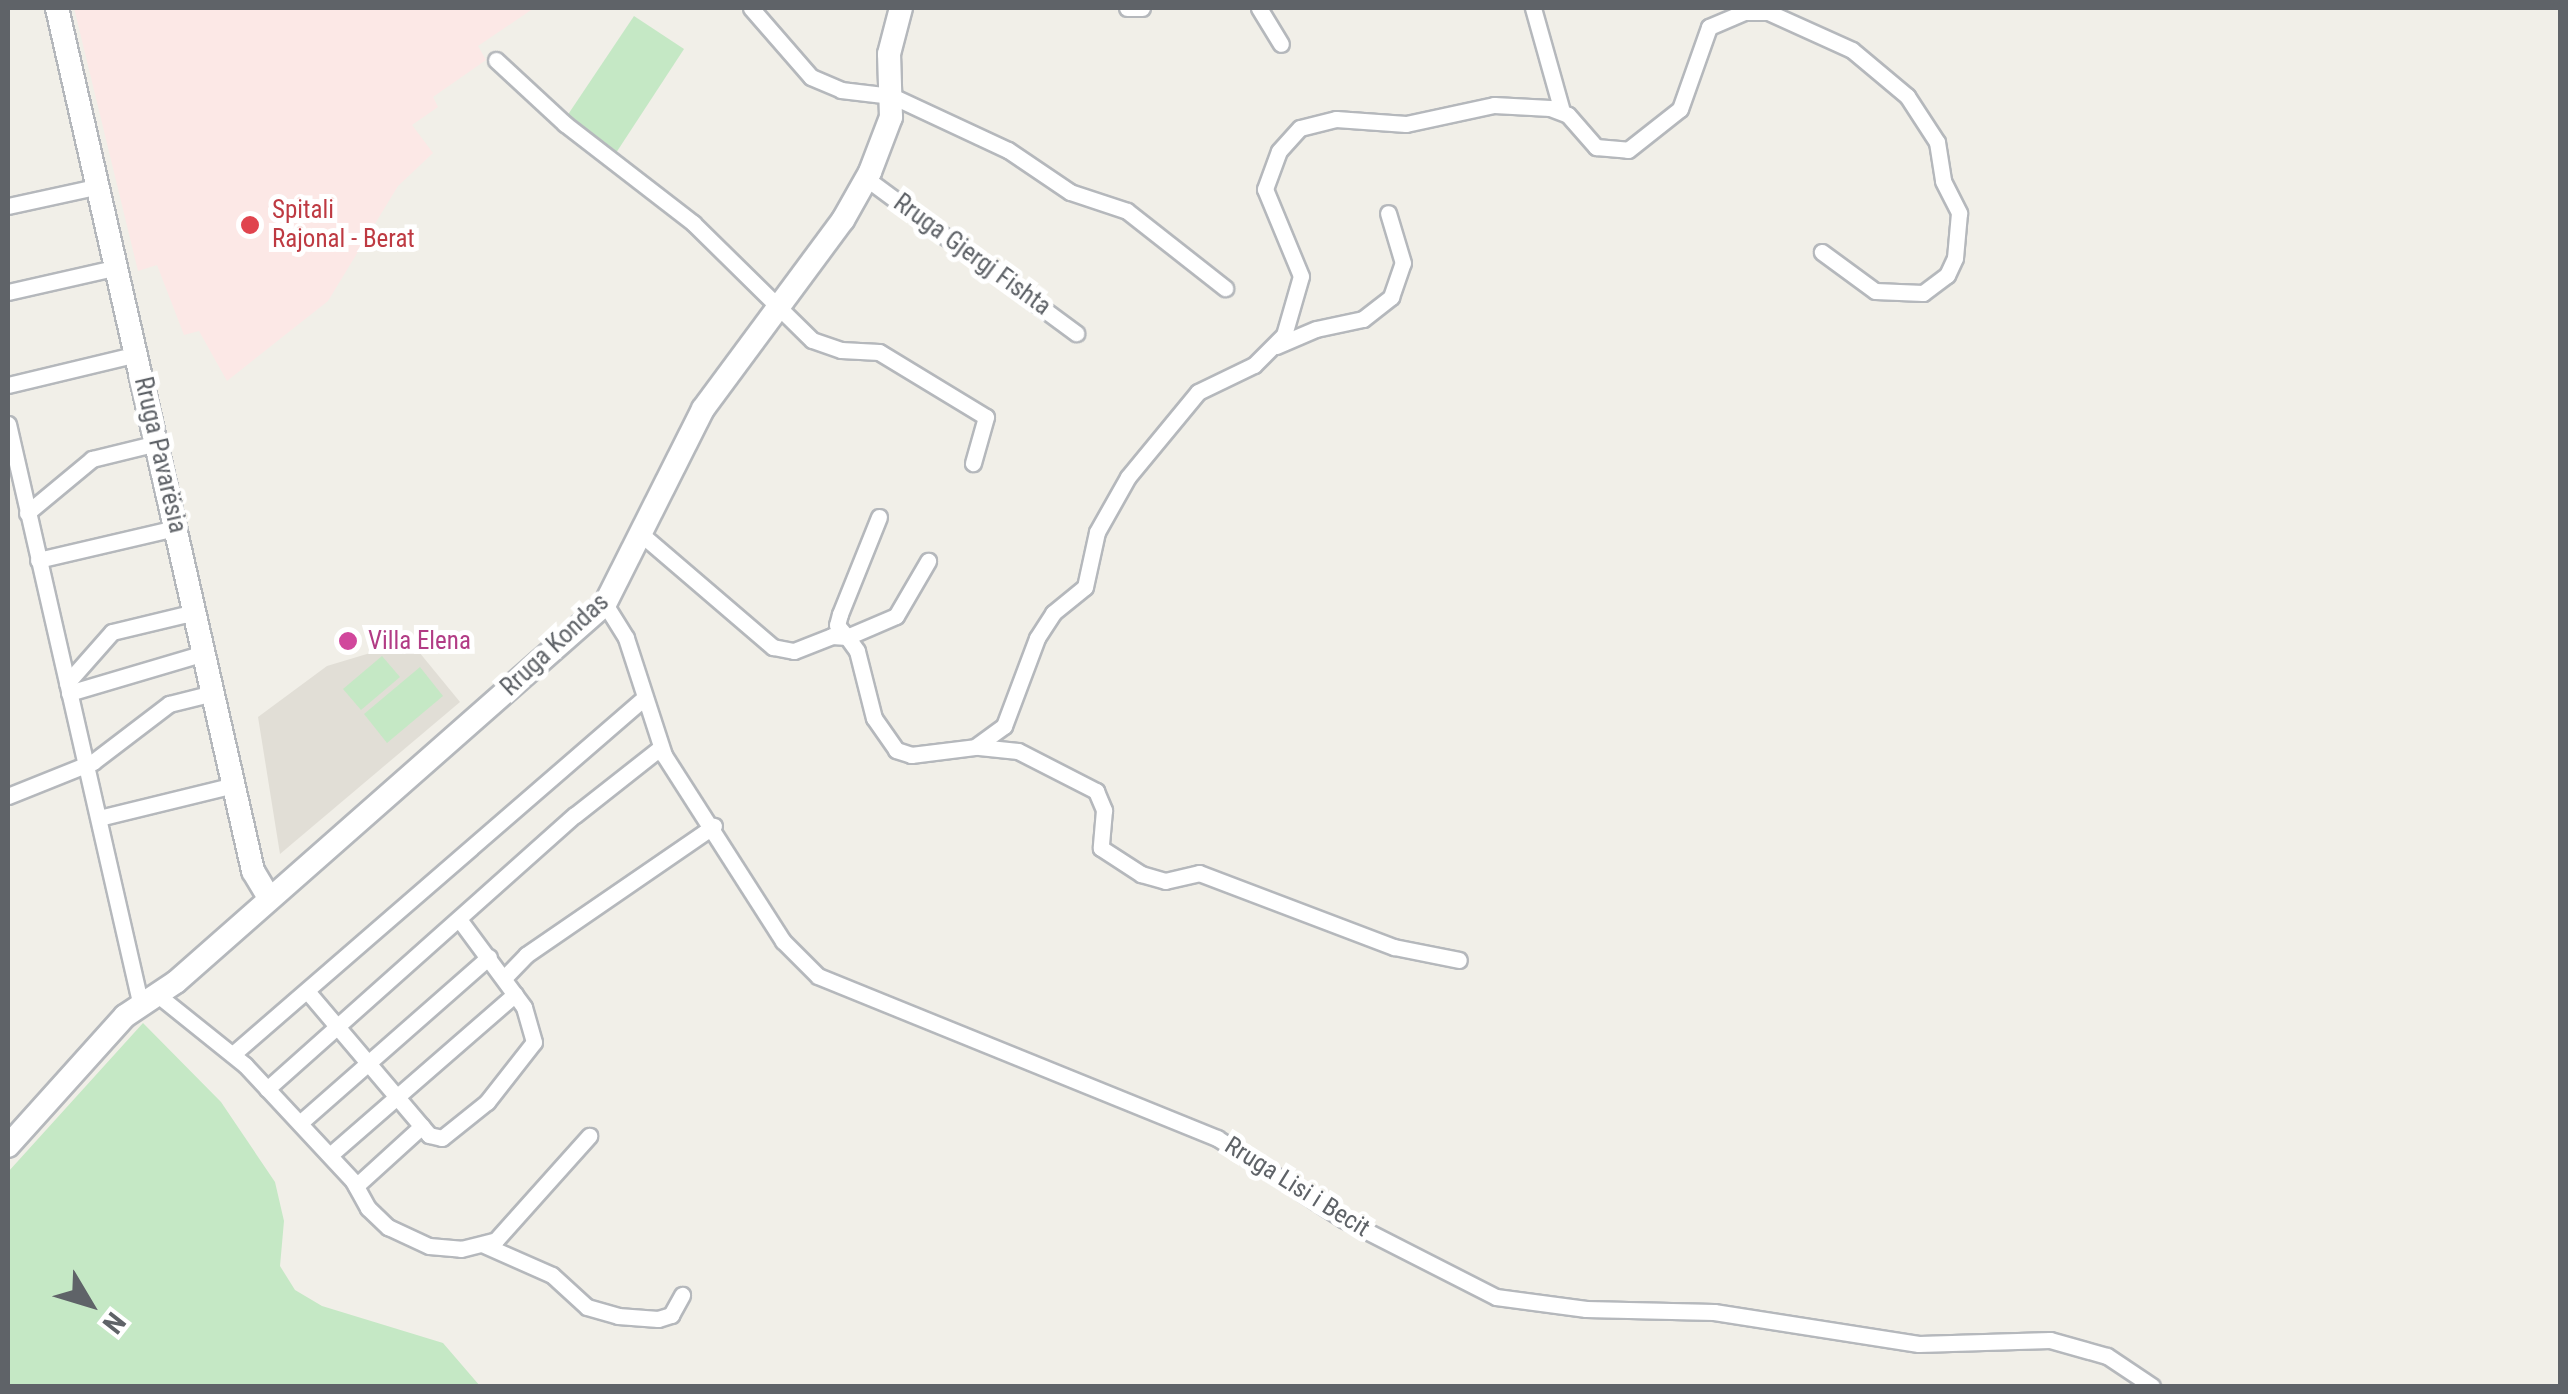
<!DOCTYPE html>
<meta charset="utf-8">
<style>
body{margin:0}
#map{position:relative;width:2568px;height:1394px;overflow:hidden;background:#f1efe8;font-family:"Roboto Condensed",sans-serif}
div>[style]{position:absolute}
.education>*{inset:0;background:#e1ded6}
.medical>*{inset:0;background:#fce8e6}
.green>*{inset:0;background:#c5e8c5}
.roads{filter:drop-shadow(2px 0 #b5b8bc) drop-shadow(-2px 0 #b5b8bc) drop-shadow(0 2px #b5b8bc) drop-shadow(0 -2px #b5b8bc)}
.street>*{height:15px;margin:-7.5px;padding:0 7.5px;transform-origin:7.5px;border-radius:7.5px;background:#fff}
.secondary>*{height:22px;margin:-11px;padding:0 11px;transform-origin:11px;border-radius:11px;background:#fff}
.dots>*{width:28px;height:28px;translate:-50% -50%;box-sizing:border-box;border:5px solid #fff;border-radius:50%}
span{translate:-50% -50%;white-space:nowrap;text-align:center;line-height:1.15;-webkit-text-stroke:10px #fff;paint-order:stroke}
.health-label{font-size:25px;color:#be3a42}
.left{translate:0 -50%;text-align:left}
.street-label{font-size:25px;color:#5f6368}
.hotel-label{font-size:25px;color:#b23c85}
.frame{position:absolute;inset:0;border:10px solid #5f6368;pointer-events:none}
.north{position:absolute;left:40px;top:1254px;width:100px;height:100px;-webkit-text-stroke:8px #fff;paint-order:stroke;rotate:128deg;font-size:28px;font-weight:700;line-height:40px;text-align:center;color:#5f6368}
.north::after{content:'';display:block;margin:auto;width:35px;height:45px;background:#5f6368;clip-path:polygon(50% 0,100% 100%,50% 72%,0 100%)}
</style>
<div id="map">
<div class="education">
<i style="clip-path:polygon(410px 641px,460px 702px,280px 854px,258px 717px,327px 666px)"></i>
</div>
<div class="medical">
<i style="clip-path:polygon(74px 8px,534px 8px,478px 46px,486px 60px,433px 97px,438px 107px,412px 125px,433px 153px,398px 186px,328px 301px,227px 381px,199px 331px,184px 335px,157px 265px,138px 271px)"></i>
</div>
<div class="green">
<i style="clip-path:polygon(634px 16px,684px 49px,614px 156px,565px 119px)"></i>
<i style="clip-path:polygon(382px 656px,400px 677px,361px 710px,343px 689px)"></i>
<i style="clip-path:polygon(420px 667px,443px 696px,387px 743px,364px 714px)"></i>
<i style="clip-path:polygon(143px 1023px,221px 1102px,275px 1182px,284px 1221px,280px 1266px,295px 1290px,322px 1306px,443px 1343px,480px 1386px,8px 1386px,8px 1172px)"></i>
</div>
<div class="roads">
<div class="street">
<i style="left:751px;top:8px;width:91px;rotate:49deg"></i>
<i style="left:811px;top:77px;width:33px;rotate:23deg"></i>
<i style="left:841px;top:90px;width:51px;rotate:6.7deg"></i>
<i style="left:892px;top:96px;width:128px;rotate:25deg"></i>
<i style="left:1008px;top:150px;width:75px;rotate:34.1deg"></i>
<i style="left:1070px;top:192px;width:60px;rotate:18.4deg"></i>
<i style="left:1127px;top:211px;width:125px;rotate:38.2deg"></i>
<i style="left:1127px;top:8px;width:15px"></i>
<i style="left:1259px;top:8px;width:42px;rotate:58.6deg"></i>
<i style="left:1533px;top:8px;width:107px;rotate:74.3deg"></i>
<i style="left:496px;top:60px;width:94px;rotate:42.8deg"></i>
<i style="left:565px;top:124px;width:162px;rotate:37.7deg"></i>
<i style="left:693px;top:223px;width:167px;rotate:44.5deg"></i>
<i style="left:812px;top:340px;width:31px;rotate:19deg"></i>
<i style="left:841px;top:350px;width:38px;rotate:3deg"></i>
<i style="left:879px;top:352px;width:125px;rotate:31.3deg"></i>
<i style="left:986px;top:417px;width:48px;rotate:105.8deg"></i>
<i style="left:867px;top:179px;width:260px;rotate:36.4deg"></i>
<i style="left:8px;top:206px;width:94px;rotate:-12.3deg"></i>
<i style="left:8px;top:292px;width:113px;rotate:-12.8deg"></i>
<i style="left:1276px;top:346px;width:43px;rotate:-23deg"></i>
<i style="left:1316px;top:329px;width:48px;rotate:-12deg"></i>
<i style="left:1363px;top:319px;width:36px;rotate:-38deg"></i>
<i style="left:1391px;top:297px;width:36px;rotate:-71deg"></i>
<i style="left:1403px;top:263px;width:52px;rotate:-106.7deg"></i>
<i style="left:8px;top:385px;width:133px;rotate:-13.5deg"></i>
<i style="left:8px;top:424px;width:597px;rotate:77.13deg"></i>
<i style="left:27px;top:513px;width:85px;rotate:-39.7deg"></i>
<i style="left:92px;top:459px;width:67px;rotate:-13.8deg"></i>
<i style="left:879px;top:517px;width:105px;rotate:111.9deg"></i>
<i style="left:840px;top:614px;width:11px;rotate:105deg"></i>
<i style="left:837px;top:625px;width:16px;rotate:50deg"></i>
<i style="left:847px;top:637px;width:53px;rotate:-23.2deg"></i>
<i style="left:896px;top:616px;width:64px;rotate:-59.8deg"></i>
<i style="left:641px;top:534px;width:174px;rotate:40.6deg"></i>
<i style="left:773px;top:647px;width:21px;rotate:11deg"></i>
<i style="left:794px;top:651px;width:41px;rotate:-21.5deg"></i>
<i style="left:832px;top:636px;width:15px;rotate:4deg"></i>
<i style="left:847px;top:637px;width:17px;rotate:54deg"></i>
<i style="left:857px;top:651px;width:69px;rotate:75.8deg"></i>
<i style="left:874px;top:718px;width:39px;rotate:55deg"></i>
<i style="left:896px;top:750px;width:16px;rotate:18deg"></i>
<i style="left:911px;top:755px;width:64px;rotate:-7.1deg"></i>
<i style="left:975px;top:747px;width:36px;rotate:-36deg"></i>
<i style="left:1004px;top:726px;width:94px;rotate:-69.4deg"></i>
<i style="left:1037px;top:638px;width:30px;rotate:-57deg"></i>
<i style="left:1053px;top:613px;width:41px;rotate:-39.1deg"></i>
<i style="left:1085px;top:587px;width:56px;rotate:-77.7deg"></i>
<i style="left:1097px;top:532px;width:63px;rotate:-60.6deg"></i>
<i style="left:1128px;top:477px;width:110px;rotate:-50.5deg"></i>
<i style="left:1198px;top:392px;width:62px;rotate:-25.7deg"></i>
<i style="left:1254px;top:365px;width:42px;rotate:-45deg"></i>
<i style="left:1284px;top:335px;width:61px;rotate:-73.9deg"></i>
<i style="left:1301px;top:276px;width:94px;rotate:-112.5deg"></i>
<i style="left:1265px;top:189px;width:40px;rotate:-69.8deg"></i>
<i style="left:1279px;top:151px;width:31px;rotate:-48deg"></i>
<i style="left:1300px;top:128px;width:37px;rotate:-14deg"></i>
<i style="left:1336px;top:119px;width:70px;rotate:4.1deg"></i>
<i style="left:1406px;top:124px;width:90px;rotate:-12.2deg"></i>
<i style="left:1494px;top:105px;width:56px;rotate:3.1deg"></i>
<i style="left:1550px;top:108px;width:19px;rotate:21deg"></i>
<i style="left:1568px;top:115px;width:43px;rotate:48.8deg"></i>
<i style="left:1596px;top:147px;width:32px;rotate:5deg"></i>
<i style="left:1628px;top:150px;width:66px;rotate:-38.3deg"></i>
<i style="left:1680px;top:109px;width:87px;rotate:-70.5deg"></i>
<i style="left:1709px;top:27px;width:38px;rotate:-23deg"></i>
<i style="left:1744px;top:12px;width:24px"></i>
<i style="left:1768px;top:12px;width:92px;rotate:24.3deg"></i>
<i style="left:1852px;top:50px;width:72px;rotate:39.9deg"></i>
<i style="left:1907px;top:96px;width:55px;rotate:56.9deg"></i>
<i style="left:1937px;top:142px;width:39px;rotate:81deg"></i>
<i style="left:1943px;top:181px;width:36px;rotate:63deg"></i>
<i style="left:1959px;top:213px;width:45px;rotate:95.1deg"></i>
<i style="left:1955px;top:258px;width:19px;rotate:115deg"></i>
<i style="left:1947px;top:275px;width:30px;rotate:143deg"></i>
<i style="left:1923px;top:293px;width:48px;rotate:-177.6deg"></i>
<i style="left:1875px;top:291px;width:66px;rotate:-143.7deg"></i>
<i style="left:38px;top:560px;width:142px;rotate:-13.1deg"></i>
<i style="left:605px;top:604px;width:40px;rotate:58deg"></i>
<i style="left:626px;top:638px;width:123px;rotate:72deg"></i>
<i style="left:664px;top:755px;width:221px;rotate:57.4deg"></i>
<i style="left:783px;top:941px;width:49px;rotate:45deg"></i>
<i style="left:818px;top:976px;width:431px;rotate:22.1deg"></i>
<i style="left:1217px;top:1138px;width:150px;rotate:32.7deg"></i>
<i style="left:1343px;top:1219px;width:172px;rotate:27deg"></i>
<i style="left:1496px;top:1297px;width:91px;rotate:7.6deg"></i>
<i style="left:1586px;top:1309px;width:128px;rotate:1.3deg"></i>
<i style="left:1714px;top:1312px;width:207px;rotate:8.9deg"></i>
<i style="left:1919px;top:1344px;width:131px;rotate:-1.7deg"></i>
<i style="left:2050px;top:1340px;width:59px;rotate:15.7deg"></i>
<i style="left:2107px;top:1356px;width:54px;rotate:33.7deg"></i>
<i style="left:67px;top:683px;width:68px;rotate:-48.6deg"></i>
<i style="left:112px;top:632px;width:85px;rotate:-13.5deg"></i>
<i style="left:69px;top:693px;width:141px;rotate:-16.5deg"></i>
<i style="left:979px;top:747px;width:39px;rotate:6deg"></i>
<i style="left:1018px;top:751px;width:88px;rotate:27.1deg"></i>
<i style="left:1096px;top:791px;width:21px;rotate:67deg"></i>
<i style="left:1104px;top:810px;width:38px;rotate:95deg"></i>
<i style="left:1101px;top:848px;width:48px;rotate:33deg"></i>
<i style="left:1141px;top:874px;width:25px;rotate:16deg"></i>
<i style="left:1165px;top:881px;width:35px;rotate:-13deg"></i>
<i style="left:1199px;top:873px;width:209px;rotate:20.8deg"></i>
<i style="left:1394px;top:947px;width:66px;rotate:11.3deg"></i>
<i style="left:8px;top:796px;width:92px;rotate:-21.8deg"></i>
<i style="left:93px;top:762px;width:96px;rotate:-37.3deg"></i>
<i style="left:169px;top:704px;width:45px;rotate:-14deg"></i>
<i style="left:99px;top:818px;width:139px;rotate:-13.7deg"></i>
<i style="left:504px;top:978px;width:32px;rotate:-46deg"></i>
<i style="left:526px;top:955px;width:228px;rotate:-34.5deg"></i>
<i style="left:307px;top:991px;width:189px;rotate:49.7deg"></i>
<i style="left:429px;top:1135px;width:13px;rotate:13deg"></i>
<i style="left:442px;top:1138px;width:58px;rotate:-38.7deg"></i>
<i style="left:487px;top:1102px;width:76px;rotate:-51.9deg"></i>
<i style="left:534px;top:1042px;width:36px;rotate:-106deg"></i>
<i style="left:524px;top:1007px;width:109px;rotate:-126.5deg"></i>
<i style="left:159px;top:996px;width:110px;rotate:38.7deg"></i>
<i style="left:245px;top:1065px;width:158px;rotate:47deg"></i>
<i style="left:353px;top:1181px;width:31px;rotate:61deg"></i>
<i style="left:368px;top:1208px;width:28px;rotate:44deg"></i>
<i style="left:388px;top:1227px;width:45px;rotate:24.9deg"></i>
<i style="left:429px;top:1246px;width:32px;rotate:5deg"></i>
<i style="left:461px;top:1249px;width:36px;rotate:-14deg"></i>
<i style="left:496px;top:1240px;width:140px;rotate:-48.2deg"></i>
<i style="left:233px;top:1054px;width:544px;rotate:-40.9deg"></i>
<i style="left:267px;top:1089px;width:412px;rotate:-41.7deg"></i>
<i style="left:575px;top:815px;width:108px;rotate:-38.2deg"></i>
<i style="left:301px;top:1122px;width:250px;rotate:-41.3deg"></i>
<i style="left:330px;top:1155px;width:245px;rotate:-41deg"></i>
<i style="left:356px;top:1186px;width:89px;rotate:-42.3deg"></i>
<i style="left:484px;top:1245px;width:74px;rotate:23.8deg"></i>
<i style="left:552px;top:1275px;width:47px;rotate:42.4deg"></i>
<i style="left:587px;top:1307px;width:32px;rotate:16deg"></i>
<i style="left:618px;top:1316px;width:40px;rotate:4.3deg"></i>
<i style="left:658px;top:1319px;width:14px;rotate:-17deg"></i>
<i style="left:671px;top:1315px;width:23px;rotate:-61deg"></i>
</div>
<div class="secondary">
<i style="left:57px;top:8px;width:885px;rotate:77.2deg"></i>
<i style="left:253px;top:871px;width:31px;rotate:59deg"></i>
<i style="left:8px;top:1146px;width:175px;rotate:-48deg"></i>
<i style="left:125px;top:1016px;width:61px;rotate:-33.7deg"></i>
<i style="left:176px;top:982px;width:572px;rotate:-41.38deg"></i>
<i style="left:605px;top:604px;width:218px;rotate:-63.3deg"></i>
<i style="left:703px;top:409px;width:235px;rotate:-53.5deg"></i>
<i style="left:843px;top:220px;width:55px;rotate:-60.6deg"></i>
<i style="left:870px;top:172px;width:59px;rotate:-69.1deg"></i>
<i style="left:891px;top:117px;width:63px;rotate:-91.8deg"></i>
<i style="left:889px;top:54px;width:48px;rotate:-75.4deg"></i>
</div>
</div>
<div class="dots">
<i style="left:250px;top:225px;background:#e0444e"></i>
<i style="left:348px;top:641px;background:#d1479c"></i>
</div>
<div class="health-label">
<span class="left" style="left:272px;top:225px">Spitali<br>Rajonal - Berat</span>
</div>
<div class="street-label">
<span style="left:972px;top:255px;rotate:36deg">Rruga Gjergj Fishta</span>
<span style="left:160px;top:455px;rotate:77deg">Rruga Pavarësia</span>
<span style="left:555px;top:645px;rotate:-43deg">Rruga Kondas</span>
<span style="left:1297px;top:1187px;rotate:32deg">Rruga Lisi i Becit</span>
</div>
<div class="hotel-label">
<span class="left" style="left:368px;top:641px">Villa Elena</span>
</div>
<div class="frame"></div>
<div class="north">N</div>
</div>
